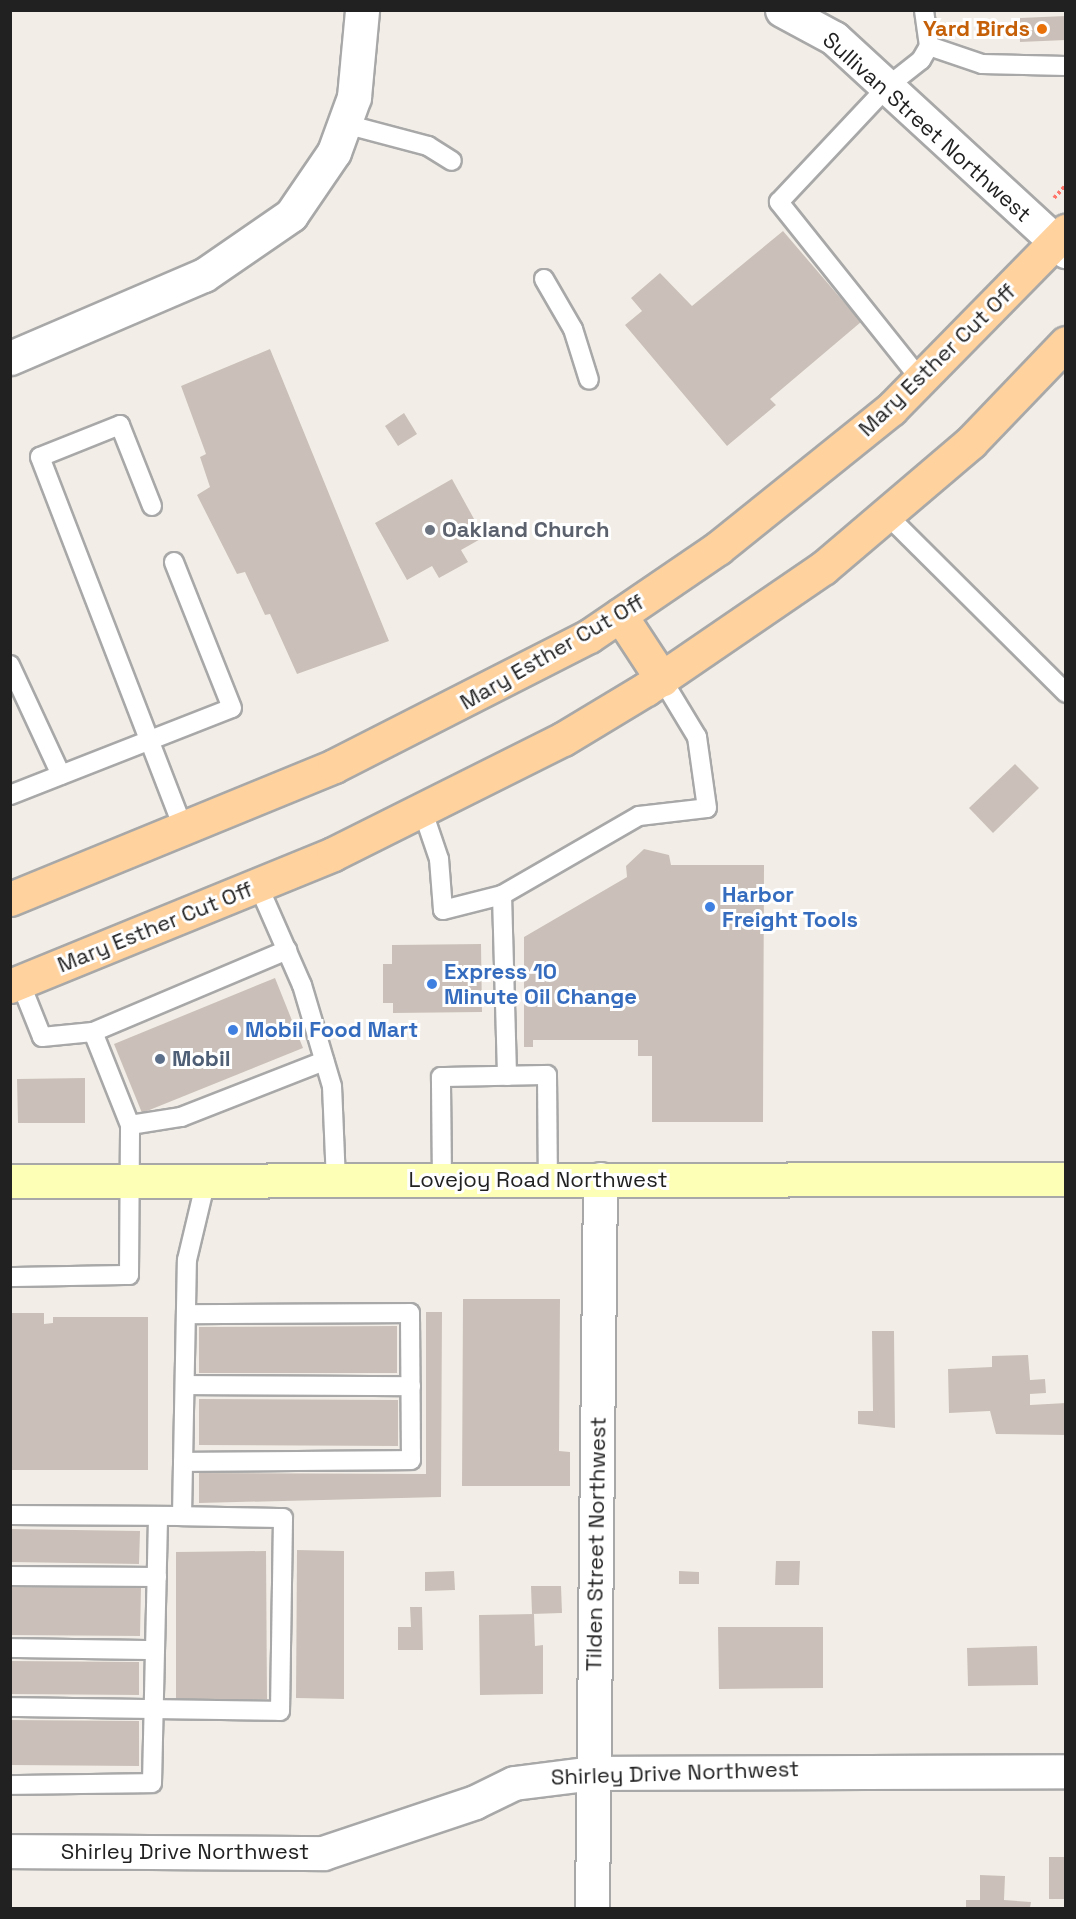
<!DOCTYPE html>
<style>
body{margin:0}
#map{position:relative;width:1076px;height:1919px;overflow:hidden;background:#f2eee7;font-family:"Space Grotesk",sans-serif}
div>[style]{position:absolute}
.building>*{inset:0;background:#cac0b9}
.path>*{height:4px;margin-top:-2px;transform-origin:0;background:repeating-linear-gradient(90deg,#ff756a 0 3px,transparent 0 6px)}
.roads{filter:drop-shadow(2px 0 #a8a8a8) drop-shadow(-2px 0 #a8a8a8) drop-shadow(0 2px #a8a8a8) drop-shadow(0 -2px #a8a8a8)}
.lane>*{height:18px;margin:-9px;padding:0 9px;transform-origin:9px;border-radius:9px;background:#fff}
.street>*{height:33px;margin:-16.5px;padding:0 16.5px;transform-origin:16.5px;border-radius:16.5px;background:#fff}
.secondary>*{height:33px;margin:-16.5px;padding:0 16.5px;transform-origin:16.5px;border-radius:16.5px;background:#feffb7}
.primary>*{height:33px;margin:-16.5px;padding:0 16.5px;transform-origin:16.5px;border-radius:16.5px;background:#ffd29e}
.dots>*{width:16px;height:16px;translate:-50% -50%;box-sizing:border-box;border:3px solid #fff;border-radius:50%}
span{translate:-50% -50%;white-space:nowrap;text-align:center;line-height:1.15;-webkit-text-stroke:6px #fff;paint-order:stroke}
.food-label{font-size:22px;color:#c56008;font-weight:700}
.right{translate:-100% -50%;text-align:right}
.street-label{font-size:22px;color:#212121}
.worship-label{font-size:22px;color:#5b616d;font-weight:700}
.left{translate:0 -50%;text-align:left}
.shop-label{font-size:22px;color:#366cbe;font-weight:700}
.service-label{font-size:22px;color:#4e5e75;font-weight:700}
.frame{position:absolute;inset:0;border:12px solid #212121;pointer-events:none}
</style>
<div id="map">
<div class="building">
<i style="clip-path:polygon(1066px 16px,1066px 40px,1020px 42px,1019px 18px)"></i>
<i style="clip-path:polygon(783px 231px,861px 322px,770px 399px,776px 405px,727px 446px,625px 325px,642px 311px,631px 298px,660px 273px,692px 306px)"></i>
<i style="clip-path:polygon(270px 349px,389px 641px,297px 674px,270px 614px,265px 615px,245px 572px,237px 574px,197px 495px,210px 487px,200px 457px,206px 454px,181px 386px)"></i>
<i style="clip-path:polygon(404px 413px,417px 434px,398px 446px,385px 426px)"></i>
<i style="clip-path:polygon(452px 479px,484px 537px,461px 550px,468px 562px,439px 578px,432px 566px,407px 580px,375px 523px)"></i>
<i style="clip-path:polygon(1015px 764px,1039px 788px,993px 833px,969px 808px)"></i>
<i style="clip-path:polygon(644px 849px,669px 855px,671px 865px,764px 865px,763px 1122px,652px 1122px,652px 1056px,638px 1056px,638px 1040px,533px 1040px,533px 1047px,524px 1047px,524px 937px,627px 877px,626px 866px)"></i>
<i style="clip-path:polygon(481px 944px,482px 1012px,393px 1013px,393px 1003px,383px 1003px,383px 964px,392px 964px,392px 945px)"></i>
<i style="clip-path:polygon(275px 978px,303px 1048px,142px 1113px,114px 1044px)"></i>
<i style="clip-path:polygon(85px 1078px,85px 1123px,18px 1123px,17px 1079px)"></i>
<i style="clip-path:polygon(463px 1299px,560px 1299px,559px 1451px,570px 1452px,570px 1486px,462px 1486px)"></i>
<i style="clip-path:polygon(426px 1312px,442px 1312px,441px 1497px,199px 1503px,199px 1473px,426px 1474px)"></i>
<i style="clip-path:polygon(10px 1313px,44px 1313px,44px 1324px,53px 1323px,53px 1317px,148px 1317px,148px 1470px,10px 1470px)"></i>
<i style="clip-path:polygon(397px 1326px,397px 1373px,199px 1373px,199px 1327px)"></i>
<i style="clip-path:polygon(872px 1331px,894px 1331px,895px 1428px,858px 1424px,858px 1411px,873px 1411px)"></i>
<i style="clip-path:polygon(1028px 1355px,1030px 1380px,1045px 1379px,1046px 1393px,1030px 1394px,1030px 1405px,1066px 1403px,1066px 1435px,996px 1434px,990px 1411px,949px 1413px,948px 1369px,992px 1367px,992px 1356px)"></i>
<i style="clip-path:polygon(199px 1399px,398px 1400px,398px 1446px,199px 1445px)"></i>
<i style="clip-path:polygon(10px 1529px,140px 1531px,139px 1564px,10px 1562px)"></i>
<i style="clip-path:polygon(297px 1550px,344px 1551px,344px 1699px,296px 1698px)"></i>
<i style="clip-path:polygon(266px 1551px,267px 1699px,176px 1700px,176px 1552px)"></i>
<i style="clip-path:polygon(776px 1561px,800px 1561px,799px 1585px,775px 1585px)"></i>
<i style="clip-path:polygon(454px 1571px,455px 1590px,425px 1591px,425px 1572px)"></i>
<i style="clip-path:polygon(679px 1571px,699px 1572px,699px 1584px,679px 1584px)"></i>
<i style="clip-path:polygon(531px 1586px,561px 1586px,562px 1613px,532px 1614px)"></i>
<i style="clip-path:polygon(10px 1587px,141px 1588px,140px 1636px,10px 1635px)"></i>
<i style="clip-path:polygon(410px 1607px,422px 1607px,423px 1650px,398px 1650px,398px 1627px,411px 1627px)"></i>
<i style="clip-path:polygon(534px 1614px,535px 1646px,543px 1645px,543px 1694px,480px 1695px,479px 1615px)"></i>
<i style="clip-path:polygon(718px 1627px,823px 1627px,823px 1688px,719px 1689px)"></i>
<i style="clip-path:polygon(1037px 1646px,1038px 1685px,968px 1686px,967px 1648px)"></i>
<i style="clip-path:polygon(10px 1661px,139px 1662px,139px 1695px,10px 1694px)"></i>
<i style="clip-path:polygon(10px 1720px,139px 1721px,139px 1766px,10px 1765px)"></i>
<i style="clip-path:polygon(1049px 1857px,1066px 1857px,1066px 1899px,1049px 1899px)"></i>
<i style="clip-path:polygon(980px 1875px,1005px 1876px,1004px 1900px,1031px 1902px,1030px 1908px,966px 1908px,966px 1900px,980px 1900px)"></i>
</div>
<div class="path">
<i style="left:1054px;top:198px;width:18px;rotate:-47deg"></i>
</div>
<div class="roads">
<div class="lane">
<i style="left:929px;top:46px;width:56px;rotate:18.8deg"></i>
<i style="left:982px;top:64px;width:84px;rotate:1.4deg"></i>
<i style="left:345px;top:124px;width:86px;rotate:14.8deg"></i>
<i style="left:428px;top:146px;width:28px;rotate:32deg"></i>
<i style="left:544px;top:279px;width:58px;rotate:59.9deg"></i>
<i style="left:573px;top:329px;width:53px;rotate:72.6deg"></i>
<i style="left:921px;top:380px;width:228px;rotate:-128.6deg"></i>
<i style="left:779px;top:202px;width:159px;rotate:-46.8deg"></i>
<i style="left:888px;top:86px;width:42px;rotate:-38.2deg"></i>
<i style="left:921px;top:60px;width:16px;rotate:-60deg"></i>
<i style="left:929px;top:46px;width:36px;rotate:-98deg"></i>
<i style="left:152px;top:506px;width:87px;rotate:-111.6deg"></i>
<i style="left:120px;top:425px;width:86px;rotate:158.2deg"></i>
<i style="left:40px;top:457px;width:398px;rotate:68.9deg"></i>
<i style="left:886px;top:514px;width:254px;rotate:44.8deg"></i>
<i style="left:10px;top:665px;width:121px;rotate:65.1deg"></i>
<i style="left:10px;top:795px;width:238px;rotate:-21.4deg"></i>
<i style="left:232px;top:708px;width:157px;rotate:-111.7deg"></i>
<i style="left:423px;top:812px;width:50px;rotate:71.2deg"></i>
<i style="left:439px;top:859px;width:51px;rotate:85.5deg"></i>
<i style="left:443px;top:910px;width:61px;rotate:-14.3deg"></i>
<i style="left:502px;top:895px;width:158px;rotate:-30deg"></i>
<i style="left:639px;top:816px;width:68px;rotate:-6.7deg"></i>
<i style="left:707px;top:808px;width:72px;rotate:-98deg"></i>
<i style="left:697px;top:737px;width:68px;rotate:-121.1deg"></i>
<i style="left:258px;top:885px;width:109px;rotate:66.3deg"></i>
<i style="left:302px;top:985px;width:105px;rotate:73.5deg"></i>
<i style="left:332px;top:1086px;width:94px;rotate:87.6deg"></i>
<i style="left:502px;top:895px;width:181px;rotate:88.4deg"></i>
<i style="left:20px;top:982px;width:59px;rotate:68.2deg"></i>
<i style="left:42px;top:1037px;width:51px;rotate:-5.6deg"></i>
<i style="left:93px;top:1032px;width:211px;rotate:-22.9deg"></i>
<i style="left:130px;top:1125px;width:52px;rotate:-8.9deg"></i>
<i style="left:181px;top:1117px;width:154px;rotate:-21.4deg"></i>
<i style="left:442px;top:1180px;width:103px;rotate:-90.6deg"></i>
<i style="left:441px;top:1077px;width:106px;rotate:-1.1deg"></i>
<i style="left:547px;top:1075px;width:105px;rotate:89.5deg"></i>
<i style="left:10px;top:1277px;width:119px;rotate:-1deg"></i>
<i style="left:129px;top:1275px;width:150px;rotate:-89.6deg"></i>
<i style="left:130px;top:1125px;width:100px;rotate:-111.7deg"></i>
<i style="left:185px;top:1385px;width:226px;rotate:0.3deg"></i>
<i style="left:183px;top:1462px;width:228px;rotate:-0.5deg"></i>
<i style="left:411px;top:1460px;width:147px;rotate:-90.4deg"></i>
<i style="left:410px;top:1313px;width:224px;rotate:179.7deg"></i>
<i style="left:10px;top:1515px;width:172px;rotate:0.3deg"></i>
<i style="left:182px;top:1516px;width:256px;rotate:-88.9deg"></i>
<i style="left:187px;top:1260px;width:82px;rotate:-76.6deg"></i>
<i style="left:10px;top:1576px;width:147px;rotate:0.4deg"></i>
<i style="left:10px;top:1648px;width:145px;rotate:0.8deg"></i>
<i style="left:10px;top:1707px;width:270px;rotate:0.8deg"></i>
<i style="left:280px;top:1711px;width:193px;rotate:-89.1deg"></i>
<i style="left:283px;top:1518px;width:101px;rotate:-178.9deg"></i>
<i style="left:10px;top:1785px;width:142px;rotate:-0.8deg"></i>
<i style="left:152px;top:1783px;width:266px;rotate:-88.7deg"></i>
</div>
<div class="street">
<i style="left:782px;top:10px;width:59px;rotate:28.3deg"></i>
<i style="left:834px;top:38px;width:315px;rotate:42.6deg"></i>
<i style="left:10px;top:358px;width:211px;rotate:-23.2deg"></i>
<i style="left:204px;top:275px;width:106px;rotate:-34.6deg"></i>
<i style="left:291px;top:215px;width:76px;rotate:-55.7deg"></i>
<i style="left:334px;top:152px;width:59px;rotate:-70deg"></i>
<i style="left:354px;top:97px;width:87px;rotate:-84.7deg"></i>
<i style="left:10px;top:1851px;width:313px;rotate:0.4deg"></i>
<i style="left:323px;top:1853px;width:160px;rotate:-18.5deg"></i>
<i style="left:475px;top:1802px;width:43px;rotate:-26deg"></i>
<i style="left:514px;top:1783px;width:81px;rotate:-7.1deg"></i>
<i style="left:594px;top:1773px;width:472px;rotate:-0.2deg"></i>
<i style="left:592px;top:1908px;width:729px;rotate:-89.37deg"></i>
</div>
<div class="secondary">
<i style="left:10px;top:1181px;width:1056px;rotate:-0.11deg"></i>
</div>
<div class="primary">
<i style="left:620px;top:615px;width:77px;rotate:56.7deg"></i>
<i style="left:10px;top:899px;width:350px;rotate:-22.3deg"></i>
<i style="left:334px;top:766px;width:286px;rotate:-27deg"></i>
<i style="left:589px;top:636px;width:156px;rotate:-34.3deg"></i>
<i style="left:718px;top:548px;width:222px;rotate:-38.8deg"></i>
<i style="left:891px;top:409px;width:250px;rotate:-45.5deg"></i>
<i style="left:10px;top:986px;width:349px;rotate:-22.2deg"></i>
<i style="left:333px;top:854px;width:257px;rotate:-26.6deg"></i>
<i style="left:563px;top:739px;width:97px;rotate:-31.1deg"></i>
<i style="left:646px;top:689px;width:214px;rotate:-34.4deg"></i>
<i style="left:823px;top:568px;width:194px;rotate:-40.4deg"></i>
<i style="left:971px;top:442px;width:137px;rotate:-46.2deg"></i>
</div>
</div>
<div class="dots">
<i style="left:1042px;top:29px;background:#e8710a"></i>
<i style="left:430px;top:530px;background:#6b7280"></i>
<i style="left:710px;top:907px;background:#3f7fe0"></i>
<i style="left:432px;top:984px;background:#3f7fe0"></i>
<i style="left:233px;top:1030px;background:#3f7fe0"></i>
<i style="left:160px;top:1059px;background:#5c6f8a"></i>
</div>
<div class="food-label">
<span class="right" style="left:1030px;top:29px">Yard Birds</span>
</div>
<div class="street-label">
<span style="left:927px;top:127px;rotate:42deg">Sullivan Street Northwest</span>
<span style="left:937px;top:360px;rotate:-44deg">Mary Esther Cut Off</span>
<span style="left:552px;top:652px;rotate:-30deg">Mary Esther Cut Off</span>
<span style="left:155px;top:927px;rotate:-22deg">Mary Esther Cut Off</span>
<span style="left:538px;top:1180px">Lovejoy Road Northwest</span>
<span style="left:596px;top:1544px;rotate:-89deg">Tilden Street Northwest</span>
<span style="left:675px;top:1773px;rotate:-2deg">Shirley Drive Northwest</span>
<span style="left:185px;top:1852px">Shirley Drive Northwest</span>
</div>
<div class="worship-label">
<span class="left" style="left:442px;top:530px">Oakland Church</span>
</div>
<div class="shop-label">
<span class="left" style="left:722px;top:907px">Harbor<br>Freight Tools</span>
<span class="left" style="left:444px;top:984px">Express 10<br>Minute Oil Change</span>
<span class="left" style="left:245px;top:1030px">Mobil Food Mart</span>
</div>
<div class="service-label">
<span class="left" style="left:172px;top:1059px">Mobil</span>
</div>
<div class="frame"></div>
</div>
